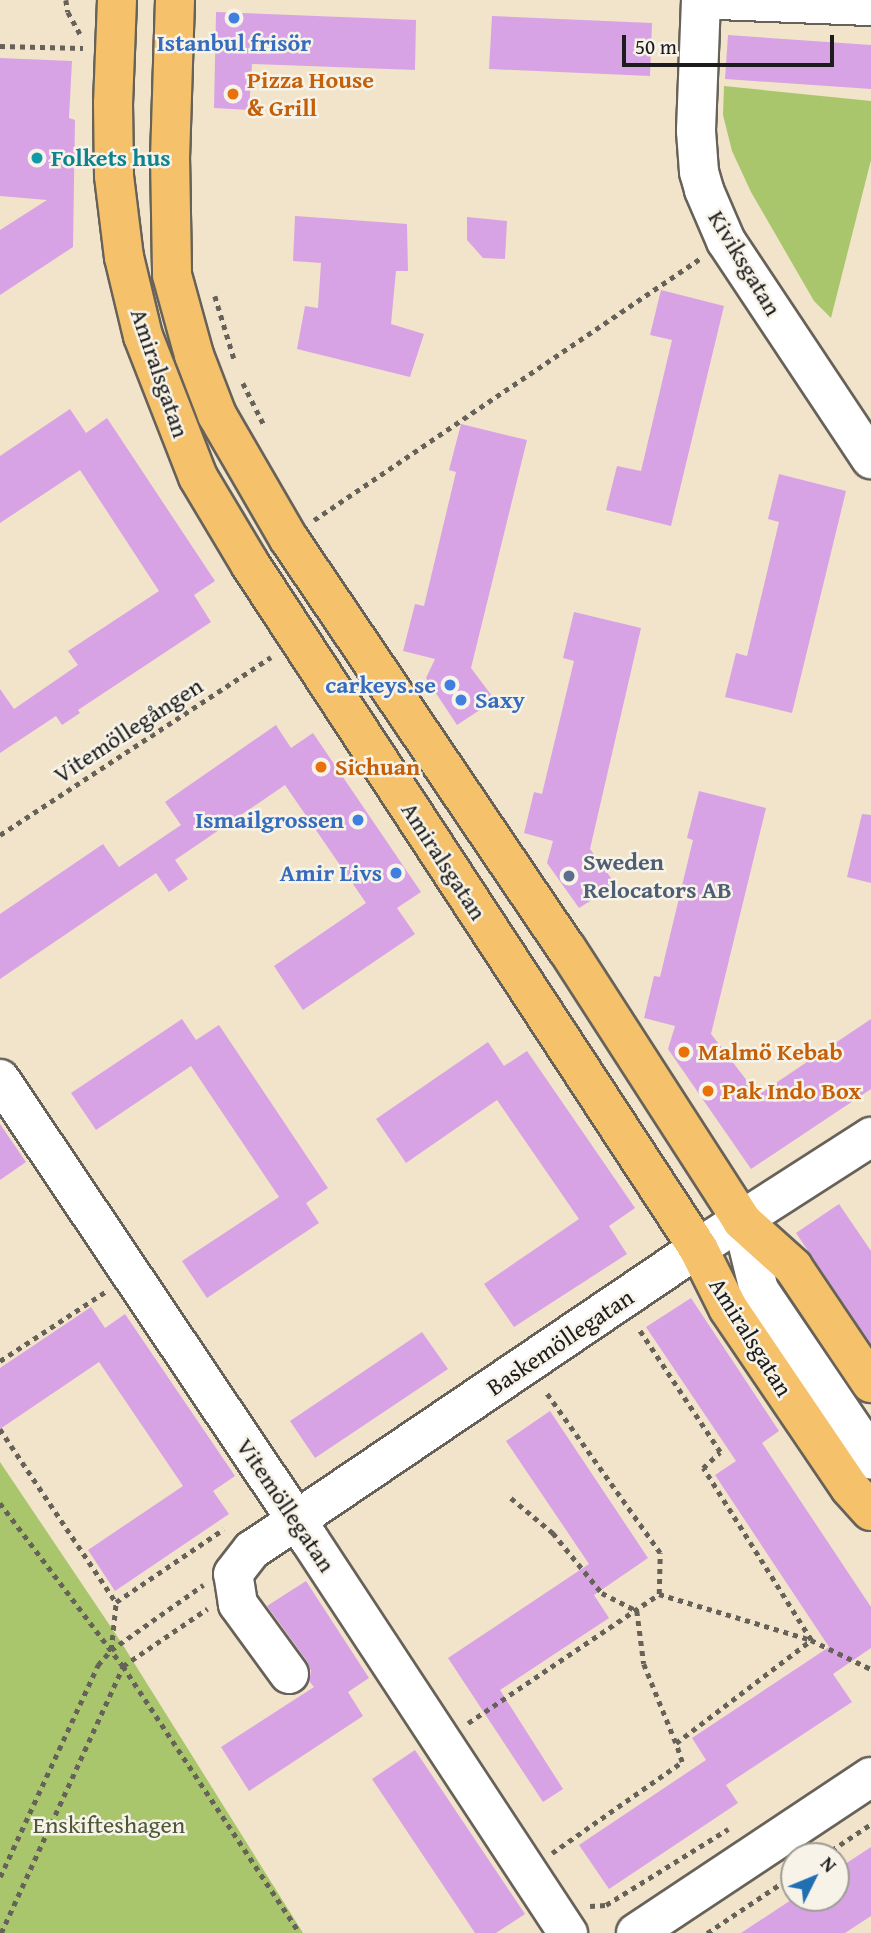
<!DOCTYPE html>
<meta charset="utf-8">
<style>
body{margin:0}
#map{position:relative;width:871px;height:1933px;overflow:hidden;background:#f2e4ca;font-family:"Gentium Book Plus",serif}
div>[style]{position:absolute}
.green>*{inset:0;background:#a9c66d}
.building>*{inset:0;background:#d8a3e4}
.path>*{height:4.5px;margin-top:-2.25px;transform-origin:0;background:repeating-linear-gradient(90deg,#676259 0 5px,transparent 0 10px)}
.roads{filter:drop-shadow(2px 0 #676259) drop-shadow(-2px 0 #676259) drop-shadow(0 2px #676259) drop-shadow(0 -2px #676259)}
.minor>*{height:38px;margin:-19px;padding:0 19px;transform-origin:19px;border-radius:19px;background:#fff}
.major>*{height:38px;margin:-19px;padding:0 19px;transform-origin:19px;border-radius:19px;background:#f5c16b}
.dots>*{width:19px;height:19px;translate:-50% -50%;box-sizing:border-box;border:4px solid #f7f3e8;border-radius:50%}
span{translate:-50% -50%;white-space:nowrap;text-align:center;line-height:1.15;-webkit-text-stroke:5px #f7f3e8;paint-order:stroke}
.shop-label{font-size:24px;color:#366cbe;font-weight:700}
.right{translate:-100% -50%;text-align:right}
.left{translate:0 -50%;text-align:left}
.food-label{font-size:24px;color:#c56008;font-weight:700}
.culture-label{font-size:24px;color:#0d838f;font-weight:700}
.street-label{font-size:24px;color:#1c1c1c}
.service-label{font-size:24px;color:#4e5e75;font-weight:700}
.park-label{font-size:24px;color:#4d5838}
.north{position:absolute;left:780px;top:1842px;width:70px;height:70px;box-sizing:border-box;background:#f7f3e8;border:2px solid #9f9d96;border-radius:50%;rotate:47deg;font-size:19px;font-weight:700;line-height:28px;text-align:center;color:#1c1c1c}
.north::after{content:'';display:block;margin:auto;width:24px;height:32px;background:#1f6fb2;clip-path:polygon(50% 0,100% 100%,50% 72%,0 100%)}
.scale{position:absolute;left:622px;top:35px;width:212px;height:32px;box-sizing:border-box;border:4px solid #1c1c1c;border-top:0;padding-left:9px;font-size:21px;line-height:24px;white-space:nowrap;color:#1c1c1c;-webkit-text-stroke:5px #f7f3e8;paint-order:stroke}
</style>
<div id="map">
<div class="green">
<i style="clip-path:polygon(724px 86px,871px 101px,871px 160px,831px 318px,814px 301px,751px 192px,732px 151px,723px 115px)"></i>
<i style="clip-path:polygon(0 1462px,121px 1642px,303px 1933px,0 1933px)"></i>
</div>
<div class="building">
<i style="clip-path:polygon(216px 12px,416px 20px,415px 70px,252px 64px,249px 110px,214px 108px)"></i>
<i style="clip-path:polygon(492px 16px,652px 23px,650px 76px,489px 69px)"></i>
<i style="clip-path:polygon(728px 35px,871px 45px,871px 89px,725px 79px)"></i>
<i style="clip-path:polygon(0 58px,72px 61px,69px 118px,75px 120px,73px 247px,0 295px,0 230px,47px 200px,0 196px)"></i>
<i style="clip-path:polygon(295px 216px,407px 224px,408px 271px,396px 271px,391px 324px,424px 334px,410px 377px,297px 349px,305px 306px,318px 308px,321px 263px,293px 261px)"></i>
<i style="clip-path:polygon(467px 217px,507px 221px,505px 259px,483px 258px,467px 240px)"></i>
<i style="clip-path:polygon(661px 290px,724px 306px,671px 526px,606px 510px,617px 466px,641px 471px,672px 340px,650px 335px)"></i>
<i style="clip-path:polygon(70px 409px,86px 433px,107px 418px,215px 581px,194px 595px,211px 622px,78px 710px,80px 713px,62px 725px,56px 716px,0 753px,0 689px,14px 709px,78px 665px,68px 651px,159px 591px,80px 470px,0 523px,0 456px)"></i>
<i style="clip-path:polygon(461px 424px,527px 440px,471px 668px,495px 700px,457px 725px,426px 678px,435px 659px,403px 651px,415px 604px,424px 606px,456px 472px,449px 470px)"></i>
<i style="clip-path:polygon(779px 474px,846px 491px,792px 713px,725px 697px,736px 653px,747px 656px,779px 522px,768px 519px)"></i>
<i style="clip-path:polygon(574px 612px,641px 628px,590px 849px,616px 885px,579px 908px,547px 863px,553px 841px,524px 833px,534px 792px,542px 794px,574px 661px,563px 658px)"></i>
<i style="clip-path:polygon(276px 725px,291px 748px,313px 733px,421px 892px,397px 908px,415px 934px,303px 1010px,274px 966px,366px 903px,285px 785px,175px 860px,188px 879px,169px 892px,156px 873px,0 979px,0 914px,103px 844px,119px 867px,181px 825px,165px 802px)"></i>
<i style="clip-path:polygon(699px 791px,766px 808px,711px 1034px,758px 1095px,871px 1019px,871px 1089px,751px 1169px,668px 1049px,675px 1026px,644px 1018px,654px 976px,660px 977px,693px 840px,687px 838px)"></i>
<i style="clip-path:polygon(862px 814px,871px 815px,871px 883px,847px 877px)"></i>
<i style="clip-path:polygon(182px 1019px,196px 1040px,219px 1025px,328px 1188px,306px 1203px,319px 1223px,207px 1298px,182px 1261px,279px 1197px,191px 1066px,96px 1130px,71px 1093px)"></i>
<i style="clip-path:polygon(488px 1042px,504px 1066px,527px 1051px,635px 1208px,609px 1226px,627px 1254px,514px 1327px,484px 1284px,579px 1219px,497px 1100px,406px 1163px,376px 1119px)"></i>
<i style="clip-path:polygon(0 1124px,26px 1162px,0 1180px)"></i>
<i style="clip-path:polygon(839px 1204px,871px 1251px,871px 1344px,796px 1233px)"></i>
<i style="clip-path:polygon(691px 1298px,779px 1431px,762px 1443px,871px 1607px,871px 1648px,833px 1674px,852px 1702px,726px 1785px,738px 1803px,609px 1889px,579px 1845px,706px 1760px,692px 1738px,829px 1647px,715px 1475px,736px 1461px,646px 1327px)"></i>
<i style="clip-path:polygon(91px 1307px,105px 1328px,125px 1314px,235px 1476px,213px 1491px,229px 1514px,115px 1591px,88px 1550px,183px 1486px,99px 1362px,0 1429px,0 1368px)"></i>
<i style="clip-path:polygon(422px 1332px,448px 1369px,315px 1458px,290px 1421px)"></i>
<i style="clip-path:polygon(550px 1411px,648px 1558px,594px 1595px,609px 1618px,500px 1690px,563px 1789px,543px 1802px,448px 1658px,589px 1564px,506px 1441px)"></i>
<i style="clip-path:polygon(306px 1581px,369px 1678px,348px 1692px,363px 1716px,249px 1791px,221px 1747px,314px 1687px,309px 1681px,311px 1671px,307px 1661px,267px 1606px)"></i>
<i style="clip-path:polygon(415px 1750px,525px 1914px,496px 1933px,475px 1933px,372px 1779px)"></i>
<i style="clip-path:polygon(871px 1847px,871px 1916px,845px 1933px,741px 1933px,794px 1898px,836px 1898px,836px 1870px)"></i>
</div>
<div class="path">
<i style="left:66px;top:0;width:12px;rotate:81deg"></i>
<i style="left:68px;top:12px;width:29px;rotate:61deg"></i>
<i style="left:0;top:46px;width:83px;rotate:1.4deg"></i>
<i style="left:215px;top:296px;width:69px;rotate:73.1deg"></i>
<i style="left:243px;top:383px;width:47px;rotate:63.4deg"></i>
<i style="left:314px;top:520px;width:467px;rotate:-34.1deg"></i>
<i style="left:0;top:835px;width:324px;rotate:-33.3deg"></i>
<i style="left:0;top:1361px;width:126px;rotate:-33.3deg"></i>
<i style="left:0;top:1429px;width:208px;rotate:56.2deg"></i>
<i style="left:116px;top:1602px;width:130px;rotate:-34.1deg"></i>
<i style="left:511px;top:1498px;width:55px;rotate:39.8deg"></i>
<i style="left:553px;top:1533px;width:77px;rotate:50.8deg"></i>
<i style="left:602px;top:1593px;width:39px;rotate:27deg"></i>
<i style="left:637px;top:1611px;width:53px;rotate:82.5deg"></i>
<i style="left:644px;top:1664px;width:85px;rotate:67.9deg"></i>
<i style="left:0;top:1503px;width:204px;rotate:53deg"></i>
<i style="left:123px;top:1666px;width:320px;rotate:56.5deg"></i>
<i style="left:659px;top:1594px;width:159px;rotate:16.8deg"></i>
<i style="left:811px;top:1640px;width:67px;rotate:25.8deg"></i>
<i style="left:111px;top:1650px;width:48px;rotate:-84.1deg"></i>
<i style="left:468px;top:1723px;width:230px;rotate:-34deg"></i>
<i style="left:659px;top:1594px;width:41px;rotate:-88.6deg"></i>
<i style="left:660px;top:1553px;width:199px;rotate:-125.4deg"></i>
<i style="left:552px;top:1853px;width:159px;rotate:-35deg"></i>
<i style="left:682px;top:1762px;width:20px;rotate:-108deg"></i>
<i style="left:676px;top:1743px;width:170px;rotate:-37.3deg"></i>
<i style="left:811px;top:1640px;width:203px;rotate:-122.1deg"></i>
<i style="left:703px;top:1468px;width:23px;rotate:-43deg"></i>
<i style="left:720px;top:1452px;width:149px;rotate:-123.5deg"></i>
<i style="left:823px;top:1856px;width:58px;rotate:-33.7deg"></i>
<i style="left:0;top:1877px;width:234px;rotate:-65.2deg"></i>
<i style="left:98px;top:1665px;width:20px;rotate:-49deg"></i>
<i style="left:111px;top:1650px;width:113px;rotate:-35.2deg"></i>
<i style="left:590px;top:1906px;width:16px;rotate:-4deg"></i>
<i style="left:606px;top:1905px;width:144px;rotate:-31.9deg"></i>
<i style="left:1px;top:1933px;width:294px;rotate:-65.4deg"></i>
<i style="left:123px;top:1666px;width:102px;rotate:-34.2deg"></i>
<i style="left:707px;top:1933px;width:105px;rotate:-33.7deg"></i>
</div>
<div class="roads">
<div class="minor">
<i style="left:701px;top:0;width:131px;rotate:92.2deg"></i>
<i style="left:696px;top:131px;width:41px;rotate:85.8deg"></i>
<i style="left:699px;top:172px;width:19px;rotate:74deg"></i>
<i style="left:704px;top:190px;width:56px;rotate:66.7deg"></i>
<i style="left:726px;top:241px;width:262px;rotate:56.4deg"></i>
<i style="left:719px;top:0;width:152px;rotate:2.3deg"></i>
<i style="left:0;top:1079px;width:554px;rotate:56.11deg"></i>
<i style="left:309px;top:1539px;width:472px;rotate:56.7deg"></i>
<i style="left:742px;top:1221px;width:71px;rotate:76.2deg"></i>
<i style="left:759px;top:1290px;width:194px;rotate:55.9deg"></i>
<i style="left:868px;top:1451px;width:9px;rotate:72deg"></i>
<i style="left:289px;top:1674px;width:87px;rotate:-126.1deg"></i>
<i style="left:238px;top:1604px;width:30px;rotate:-99deg"></i>
<i style="left:233px;top:1574px;width:31px;rotate:-52deg"></i>
<i style="left:252px;top:1550px;width:539px;rotate:-34.1deg"></i>
<i style="left:698px;top:1248px;width:206px;rotate:-32.7deg"></i>
<i style="left:636px;top:1933px;width:282px;rotate:-33.6deg"></i>
</div>
<div class="major">
<i style="left:117px;top:0;width:103px;rotate:92.2deg"></i>
<i style="left:113px;top:103px;width:73px;rotate:89.2deg"></i>
<i style="left:114px;top:176px;width:82px;rotate:83deg"></i>
<i style="left:124px;top:257px;width:81px;rotate:76.5deg"></i>
<i style="left:143px;top:336px;width:151px;rotate:68.7deg"></i>
<i style="left:198px;top:477px;width:101px;rotate:59.1deg"></i>
<i style="left:250px;top:564px;width:818px;rotate:56.78deg"></i>
<i style="left:698px;top:1248px;width:67px;rotate:63.4deg"></i>
<i style="left:728px;top:1308px;width:217px;rotate:55.9deg"></i>
<i style="left:850px;top:1488px;width:31px;rotate:48deg"></i>
<i style="left:175px;top:0;width:156px;rotate:91.8deg"></i>
<i style="left:170px;top:156px;width:119px;rotate:89deg"></i>
<i style="left:172px;top:275px;width:83px;rotate:74.6deg"></i>
<i style="left:194px;top:355px;width:64px;rotate:69deg"></i>
<i style="left:217px;top:415px;width:143px;rotate:59.9deg"></i>
<i style="left:289px;top:539px;width:495px;rotate:55.9deg"></i>
<i style="left:567px;top:949px;width:323px;rotate:57.2deg"></i>
<i style="left:742px;top:1221px;width:69px;rotate:42deg"></i>
<i style="left:793px;top:1267px;width:140px;rotate:56.1deg"></i>
</div>
</div>
<div class="dots">
<i style="left:234px;top:18px;background:#3f7fe0"></i>
<i style="left:233px;top:94px;background:#e8710a"></i>
<i style="left:37px;top:158px;background:#0f9aa8"></i>
<i style="left:450px;top:685px;background:#3f7fe0"></i>
<i style="left:461px;top:700px;background:#3f7fe0"></i>
<i style="left:321px;top:767px;background:#e8710a"></i>
<i style="left:358px;top:820px;background:#3f7fe0"></i>
<i style="left:396px;top:873px;background:#3f7fe0"></i>
<i style="left:569px;top:876px;background:#5c6f8a"></i>
<i style="left:684px;top:1052px;background:#e8710a"></i>
<i style="left:708px;top:1091px;background:#e8710a"></i>
</div>
<div class="shop-label">
<span style="left:234px;top:43px">Istanbul frisör</span>
<span class="right" style="left:436px;top:685px">carkeys.se</span>
<span class="left" style="left:475px;top:700px">Saxy</span>
<span class="right" style="left:344px;top:820px">Ismailgrossen</span>
<span class="right" style="left:382px;top:873px">Amir Livs</span>
</div>
<div class="food-label">
<span class="left" style="left:247px;top:94px">Pizza House<br>&amp; Grill</span>
<span class="left" style="left:335px;top:767px">Sichuan</span>
<span class="left" style="left:698px;top:1052px">Malmö Kebab</span>
<span class="left" style="left:722px;top:1091px">Pak Indo Box</span>
</div>
<div class="culture-label">
<span class="left" style="left:51px;top:158px">Folkets hus</span>
</div>
<div class="street-label">
<span style="left:745px;top:263px;rotate:59deg">Kiviksgatan</span>
<span style="left:160px;top:373px;rotate:71deg">Amiralsgatan</span>
<span style="left:128px;top:730px;rotate:-33deg">Vitemöllegången</span>
<span style="left:444px;top:861px;rotate:57deg">Amiralsgatan</span>
<span style="left:751px;top:1337px;rotate:58deg">Amiralsgatan</span>
<span style="left:560px;top:1342px;rotate:-34deg">Baskemöllegatan</span>
<span style="left:286px;top:1505px;rotate:56deg">Vitemöllegatan</span>
</div>
<div class="service-label">
<span class="left" style="left:583px;top:876px">Sweden<br>Relocators AB</span>
</div>
<div class="park-label">
<span style="left:109px;top:1825px">Enskifteshagen</span>
</div>
<div class="north">N</div>
<div class="scale">50 m</div>
</div>
